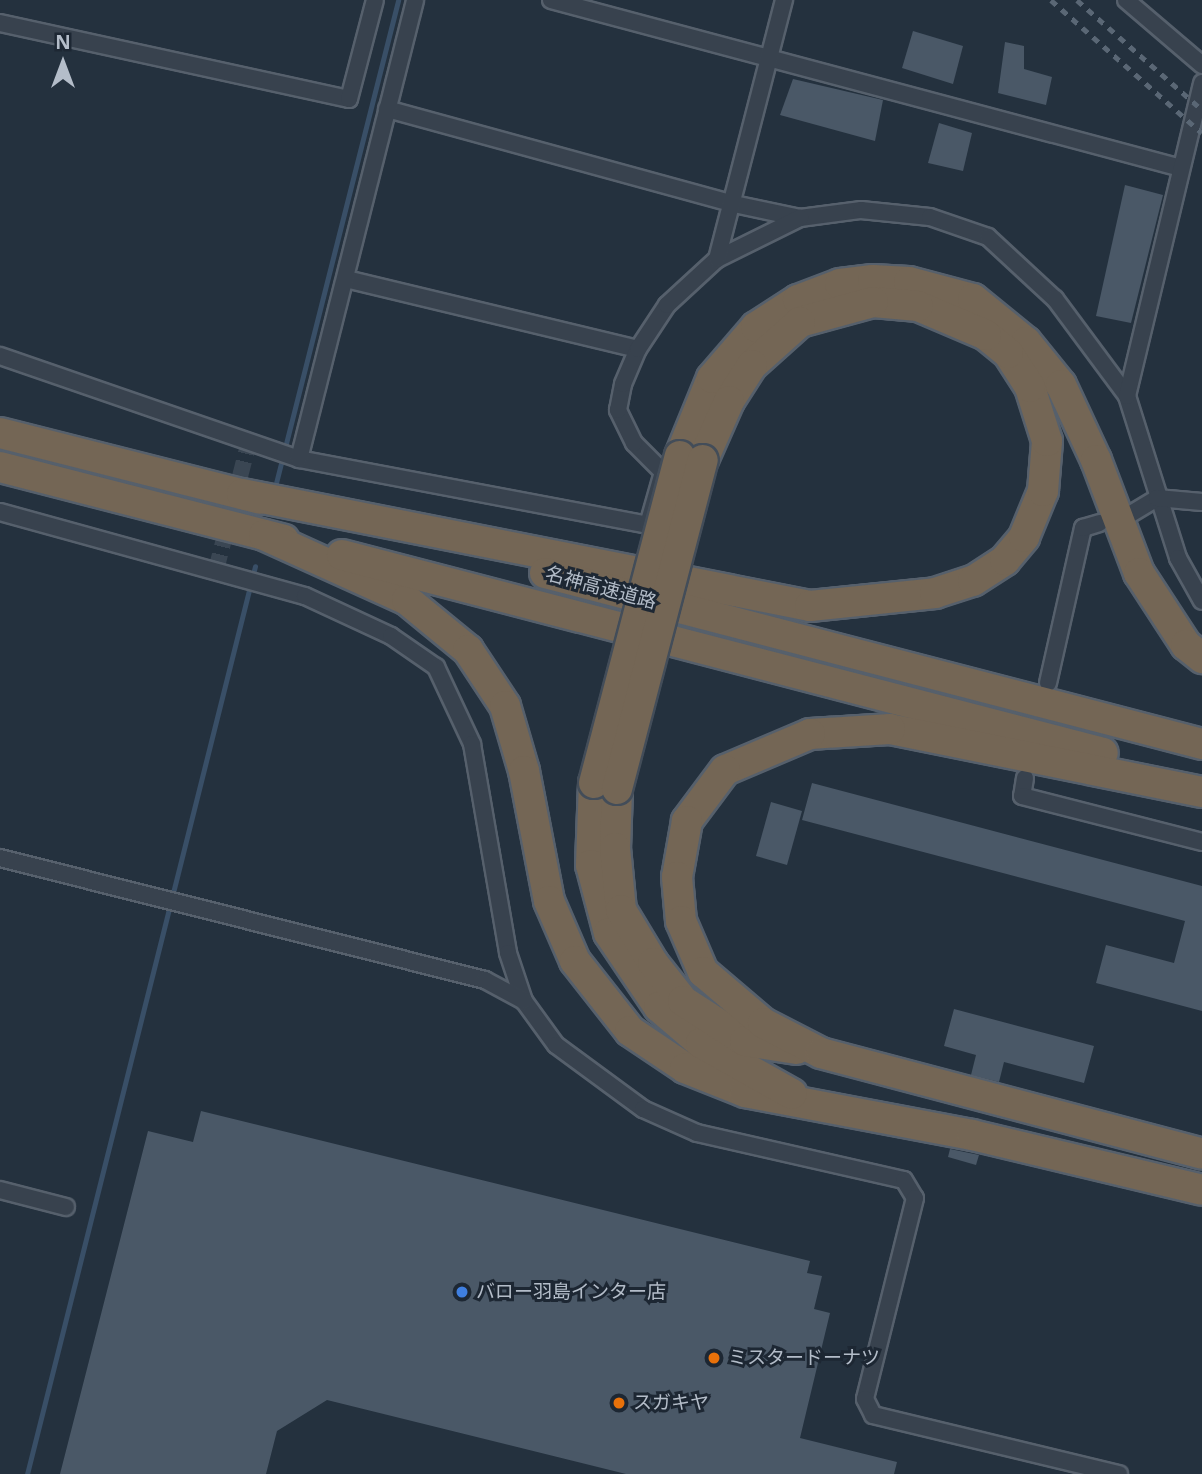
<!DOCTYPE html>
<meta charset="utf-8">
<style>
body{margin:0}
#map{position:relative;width:1202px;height:1474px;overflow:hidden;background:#24313e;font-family:"Noto Sans","Noto Sans JP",sans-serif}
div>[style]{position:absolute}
.stream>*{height:5px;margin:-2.5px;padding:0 2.5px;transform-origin:2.5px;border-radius:2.5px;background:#394f67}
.building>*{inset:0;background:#4a5867}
.street-tunnel>*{height:16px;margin-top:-8px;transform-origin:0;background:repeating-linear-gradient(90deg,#3a4653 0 16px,transparent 0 24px)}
.roads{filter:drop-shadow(2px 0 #56606c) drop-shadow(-2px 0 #56606c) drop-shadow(0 2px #56606c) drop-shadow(0 -2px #56606c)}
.street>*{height:16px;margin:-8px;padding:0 8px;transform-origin:8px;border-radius:8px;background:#38424e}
.highway>*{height:30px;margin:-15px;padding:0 15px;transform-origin:15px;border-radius:15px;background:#746655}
.rail>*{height:5px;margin-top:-2.5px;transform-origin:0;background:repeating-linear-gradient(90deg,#5a6775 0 7px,transparent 0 14px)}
.bridges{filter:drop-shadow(2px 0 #434d59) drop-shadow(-2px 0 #434d59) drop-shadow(0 2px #434d59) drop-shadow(0 -2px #434d59)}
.highway-bridge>*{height:30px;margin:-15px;padding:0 15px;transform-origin:15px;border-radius:15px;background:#746655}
.dots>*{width:19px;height:19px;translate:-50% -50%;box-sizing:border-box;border:4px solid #1d2733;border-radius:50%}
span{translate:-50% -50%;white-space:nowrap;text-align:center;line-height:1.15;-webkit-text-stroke:6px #1d2733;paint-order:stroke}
.street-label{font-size:19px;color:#b4bdc9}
.poi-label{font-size:19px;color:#b4bdc9}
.left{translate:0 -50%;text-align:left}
.north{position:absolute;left:28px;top:28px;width:70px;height:70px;-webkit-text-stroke:5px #1d2733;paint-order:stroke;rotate:0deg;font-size:19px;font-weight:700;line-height:28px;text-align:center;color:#b4bdc9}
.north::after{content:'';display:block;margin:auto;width:24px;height:32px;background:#b4bdc9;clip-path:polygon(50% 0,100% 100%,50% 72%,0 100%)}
</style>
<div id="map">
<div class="stream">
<i style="left:276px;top:483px;width:498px;rotate:-75.8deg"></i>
<i style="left:27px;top:1474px;width:936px;rotate:-75.9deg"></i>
</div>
<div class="building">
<i style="clip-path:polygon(913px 31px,963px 46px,953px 84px,902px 68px)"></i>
<i style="clip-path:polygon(1005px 42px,1024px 46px,1024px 69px,1052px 77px,1046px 105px,998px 93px)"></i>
<i style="clip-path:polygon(793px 79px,883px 100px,875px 141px,780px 115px)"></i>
<i style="clip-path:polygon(939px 123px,972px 133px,963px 171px,928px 163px)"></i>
<i style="clip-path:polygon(1125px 185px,1163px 195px,1131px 323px,1096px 316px)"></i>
<i style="clip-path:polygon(812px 783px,1202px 886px,1202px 1011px,1096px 983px,1106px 945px,1174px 963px,1185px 921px,802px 820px)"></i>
<i style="clip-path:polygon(771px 802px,802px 811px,787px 865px,756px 856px)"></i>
<i style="clip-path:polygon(954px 1009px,1094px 1046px,1084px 1083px,1004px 1062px,999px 1082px,971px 1075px,976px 1055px,944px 1046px)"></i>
<i style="clip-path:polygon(201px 1111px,810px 1261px,807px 1273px,822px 1276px,814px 1309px,830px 1313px,800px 1438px,897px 1462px,894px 1474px,626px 1474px,327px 1400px,277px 1431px,266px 1474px,60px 1474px,148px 1131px,193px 1142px)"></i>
<i style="clip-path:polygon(950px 1149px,979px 1155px,976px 1165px,948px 1157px)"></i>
</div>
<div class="street-tunnel">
<i style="left:216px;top:570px;width:129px;rotate:-75.6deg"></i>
</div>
<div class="roads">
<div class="street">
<i style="left:551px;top:0;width:652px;rotate:14.93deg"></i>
<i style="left:1126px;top:0;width:100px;rotate:40.5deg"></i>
<i style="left:0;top:23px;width:357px;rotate:12.3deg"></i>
<i style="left:349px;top:99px;width:102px;rotate:-75.3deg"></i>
<i style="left:387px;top:109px;width:360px;rotate:15.3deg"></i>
<i style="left:734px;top:204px;width:67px;rotate:12deg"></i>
<i style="left:800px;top:218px;width:62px;rotate:-7.5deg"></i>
<i style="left:861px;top:210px;width:69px;rotate:5.8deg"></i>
<i style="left:930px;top:217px;width:61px;rotate:19deg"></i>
<i style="left:988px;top:237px;width:91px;rotate:42.8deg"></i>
<i style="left:1055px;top:299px;width:121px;rotate:53.4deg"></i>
<i style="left:1127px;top:396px;width:170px;rotate:72.5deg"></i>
<i style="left:1178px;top:558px;width:49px;rotate:60.8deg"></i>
<i style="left:717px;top:259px;width:93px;rotate:-26.3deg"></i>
<i style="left:346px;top:279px;width:300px;rotate:13.5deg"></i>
<i style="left:0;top:356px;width:316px;rotate:19deg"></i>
<i style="left:299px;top:459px;width:355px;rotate:10.7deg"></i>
<i style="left:648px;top:525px;width:55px;rotate:-74.2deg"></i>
<i style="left:663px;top:472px;width:41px;rotate:-135deg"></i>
<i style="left:634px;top:443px;width:37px;rotate:-116deg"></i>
<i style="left:618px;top:410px;width:26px;rotate:-79deg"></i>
<i style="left:623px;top:384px;width:38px;rotate:-67deg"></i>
<i style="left:638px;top:349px;width:53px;rotate:-56.6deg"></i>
<i style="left:667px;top:305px;width:68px;rotate:-42.6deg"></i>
<i style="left:717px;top:259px;width:268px;rotate:-75.5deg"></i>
<i style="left:1127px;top:396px;width:322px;rotate:-76.5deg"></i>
<i style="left:299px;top:459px;width:473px;rotate:-75.8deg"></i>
<i style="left:0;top:512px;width:316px;rotate:15.4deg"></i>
<i style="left:305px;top:596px;width:95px;rotate:24.9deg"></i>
<i style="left:391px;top:636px;width:55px;rotate:34.6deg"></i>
<i style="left:436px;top:667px;width:85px;rotate:64.9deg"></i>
<i style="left:472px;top:744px;width:212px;rotate:80.2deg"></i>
<i style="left:508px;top:953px;width:51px;rotate:71.6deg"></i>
<i style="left:524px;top:1001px;width:54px;rotate:54deg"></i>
<i style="left:556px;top:1045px;width:108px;rotate:36.3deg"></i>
<i style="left:643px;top:1109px;width:59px;rotate:24deg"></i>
<i style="left:697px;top:1133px;width:212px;rotate:12.8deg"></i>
<i style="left:904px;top:1180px;width:21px;rotate:59deg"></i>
<i style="left:915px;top:1198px;width:207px;rotate:104deg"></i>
<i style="left:865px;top:1399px;width:18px;rotate:63deg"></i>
<i style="left:873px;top:1415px;width:253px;rotate:13.5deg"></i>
<i style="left:1129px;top:515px;width:33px;rotate:-31deg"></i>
<i style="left:1157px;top:498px;width:45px;rotate:5.1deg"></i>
<i style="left:1048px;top:683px;width:159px;rotate:-77.3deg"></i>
<i style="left:1083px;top:528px;width:17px;rotate:-17deg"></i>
<i style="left:1025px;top:778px;width:18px;rotate:99deg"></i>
<i style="left:1022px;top:796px;width:186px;rotate:14.3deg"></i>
<i style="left:0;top:858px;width:500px;rotate:14.12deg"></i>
<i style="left:485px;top:980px;width:44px;rotate:28.3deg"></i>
<i style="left:0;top:1190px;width:68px;rotate:14.4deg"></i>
</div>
<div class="highway">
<i style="left:0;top:433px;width:268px;rotate:14.2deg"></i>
<i style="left:680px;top:456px;width:84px;rotate:-67.7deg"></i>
<i style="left:712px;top:378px;width:67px;rotate:-49.2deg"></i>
<i style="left:756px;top:327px;width:50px;rotate:-32.7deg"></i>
<i style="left:798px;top:300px;width:45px;rotate:-20.9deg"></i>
<i style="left:840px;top:284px;width:33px;rotate:-7deg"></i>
<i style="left:873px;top:280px;width:36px;rotate:3deg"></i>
<i style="left:909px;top:282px;width:66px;rotate:14.9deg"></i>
<i style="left:973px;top:299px;width:68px;rotate:39.1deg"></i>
<i style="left:1026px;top:342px;width:55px;rotate:50.9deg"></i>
<i style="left:1061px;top:385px;width:83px;rotate:65deg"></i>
<i style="left:1096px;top:460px;width:121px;rotate:69.2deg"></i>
<i style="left:1139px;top:573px;width:86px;rotate:56.9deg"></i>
<i style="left:1186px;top:645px;width:21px;rotate:39deg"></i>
<i style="left:0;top:467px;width:293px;rotate:14.4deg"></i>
<i style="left:242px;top:494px;width:579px;rotate:11.15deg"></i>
<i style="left:810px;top:606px;width:126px;rotate:-5.9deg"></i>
<i style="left:935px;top:593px;width:40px;rotate:-18deg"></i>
<i style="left:973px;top:581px;width:38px;rotate:-33deg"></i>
<i style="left:1005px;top:560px;width:30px;rotate:-50deg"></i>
<i style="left:1024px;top:537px;width:50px;rotate:-67.6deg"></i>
<i style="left:1043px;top:491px;width:50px;rotate:-85.4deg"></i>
<i style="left:1047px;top:441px;width:57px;rotate:-107.5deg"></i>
<i style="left:1030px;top:387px;width:40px;rotate:-122.9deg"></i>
<i style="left:1008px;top:353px;width:28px;rotate:-141deg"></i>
<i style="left:986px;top:335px;width:74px;rotate:-156.9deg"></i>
<i style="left:918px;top:306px;width:45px;rotate:-174.9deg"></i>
<i style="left:873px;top:302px;width:76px;rotate:164.7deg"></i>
<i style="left:800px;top:322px;width:64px;rotate:138.1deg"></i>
<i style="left:752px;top:365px;width:43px;rotate:122.6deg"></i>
<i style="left:729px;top:401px;width:64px;rotate:113.8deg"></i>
<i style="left:264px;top:535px;width:157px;rotate:24.4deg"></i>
<i style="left:407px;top:600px;width:79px;rotate:39.3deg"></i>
<i style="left:468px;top:650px;width:67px;rotate:56.5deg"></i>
<i style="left:505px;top:706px;width:68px;rotate:73.7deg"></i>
<i style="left:524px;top:771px;width:132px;rotate:79.1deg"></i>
<i style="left:549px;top:901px;width:65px;rotate:66.6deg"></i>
<i style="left:575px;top:961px;width:89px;rotate:51.8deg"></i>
<i style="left:630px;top:1031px;width:66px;rotate:33.9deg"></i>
<i style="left:685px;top:1068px;width:65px;rotate:21.8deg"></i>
<i style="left:745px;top:1092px;width:231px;rotate:10.7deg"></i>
<i style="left:972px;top:1135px;width:236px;rotate:13.4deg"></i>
<i style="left:342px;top:555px;width:786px;rotate:14.58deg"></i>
<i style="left:545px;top:573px;width:679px;rotate:14.59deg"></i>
<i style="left:594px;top:783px;width:82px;rotate:92.1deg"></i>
<i style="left:591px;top:865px;width:70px;rotate:75.2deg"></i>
<i style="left:609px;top:933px;width:89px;rotate:56deg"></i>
<i style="left:659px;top:1007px;width:55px;rotate:40.6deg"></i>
<i style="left:701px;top:1043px;width:104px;rotate:29.3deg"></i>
<i style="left:617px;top:789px;width:59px;rotate:91.9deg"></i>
<i style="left:615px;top:848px;width:62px;rotate:84.5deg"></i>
<i style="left:621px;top:910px;width:62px;rotate:58.9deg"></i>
<i style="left:653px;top:963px;width:48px;rotate:51.7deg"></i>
<i style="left:683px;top:1001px;width:74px;rotate:32.8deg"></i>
<i style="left:745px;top:1041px;width:52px;rotate:8.9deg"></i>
<i style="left:1202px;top:792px;width:318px;rotate:-168.6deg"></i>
<i style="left:890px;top:729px;width:80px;rotate:176.4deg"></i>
<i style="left:810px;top:734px;width:92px;rotate:157deg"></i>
<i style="left:725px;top:770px;width:64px;rotate:126.7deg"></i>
<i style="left:687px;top:821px;width:57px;rotate:100.1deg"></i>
<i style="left:677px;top:877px;width:44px;rotate:84.8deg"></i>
<i style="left:681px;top:921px;width:56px;rotate:66.7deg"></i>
<i style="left:703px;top:972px;width:79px;rotate:40.4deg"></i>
<i style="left:763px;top:1023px;width:65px;rotate:27.3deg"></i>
<i style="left:821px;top:1053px;width:394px;rotate:14.8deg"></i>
</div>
</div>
<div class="rail">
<i style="left:1051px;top:0;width:201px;rotate:41.4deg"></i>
<i style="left:1077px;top:0;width:167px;rotate:41.3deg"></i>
</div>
<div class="bridges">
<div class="highway-bridge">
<i style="left:594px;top:783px;width:338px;rotate:-75.3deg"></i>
<i style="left:617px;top:789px;width:340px;rotate:-75.4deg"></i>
</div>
</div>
<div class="dots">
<i style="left:462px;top:1292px;background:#3f7fe0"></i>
<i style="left:714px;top:1358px;background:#e8710a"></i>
<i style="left:619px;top:1403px;background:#e8710a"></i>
</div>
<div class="street-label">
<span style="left:601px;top:588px;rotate:15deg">名神高速道路</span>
</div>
<div class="poi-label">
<span class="left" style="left:476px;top:1292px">バロー羽島インター店</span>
<span class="left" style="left:728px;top:1358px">ミスタードーナツ</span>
<span class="left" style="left:633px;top:1403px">スガキヤ</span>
</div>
<div class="north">N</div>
</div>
